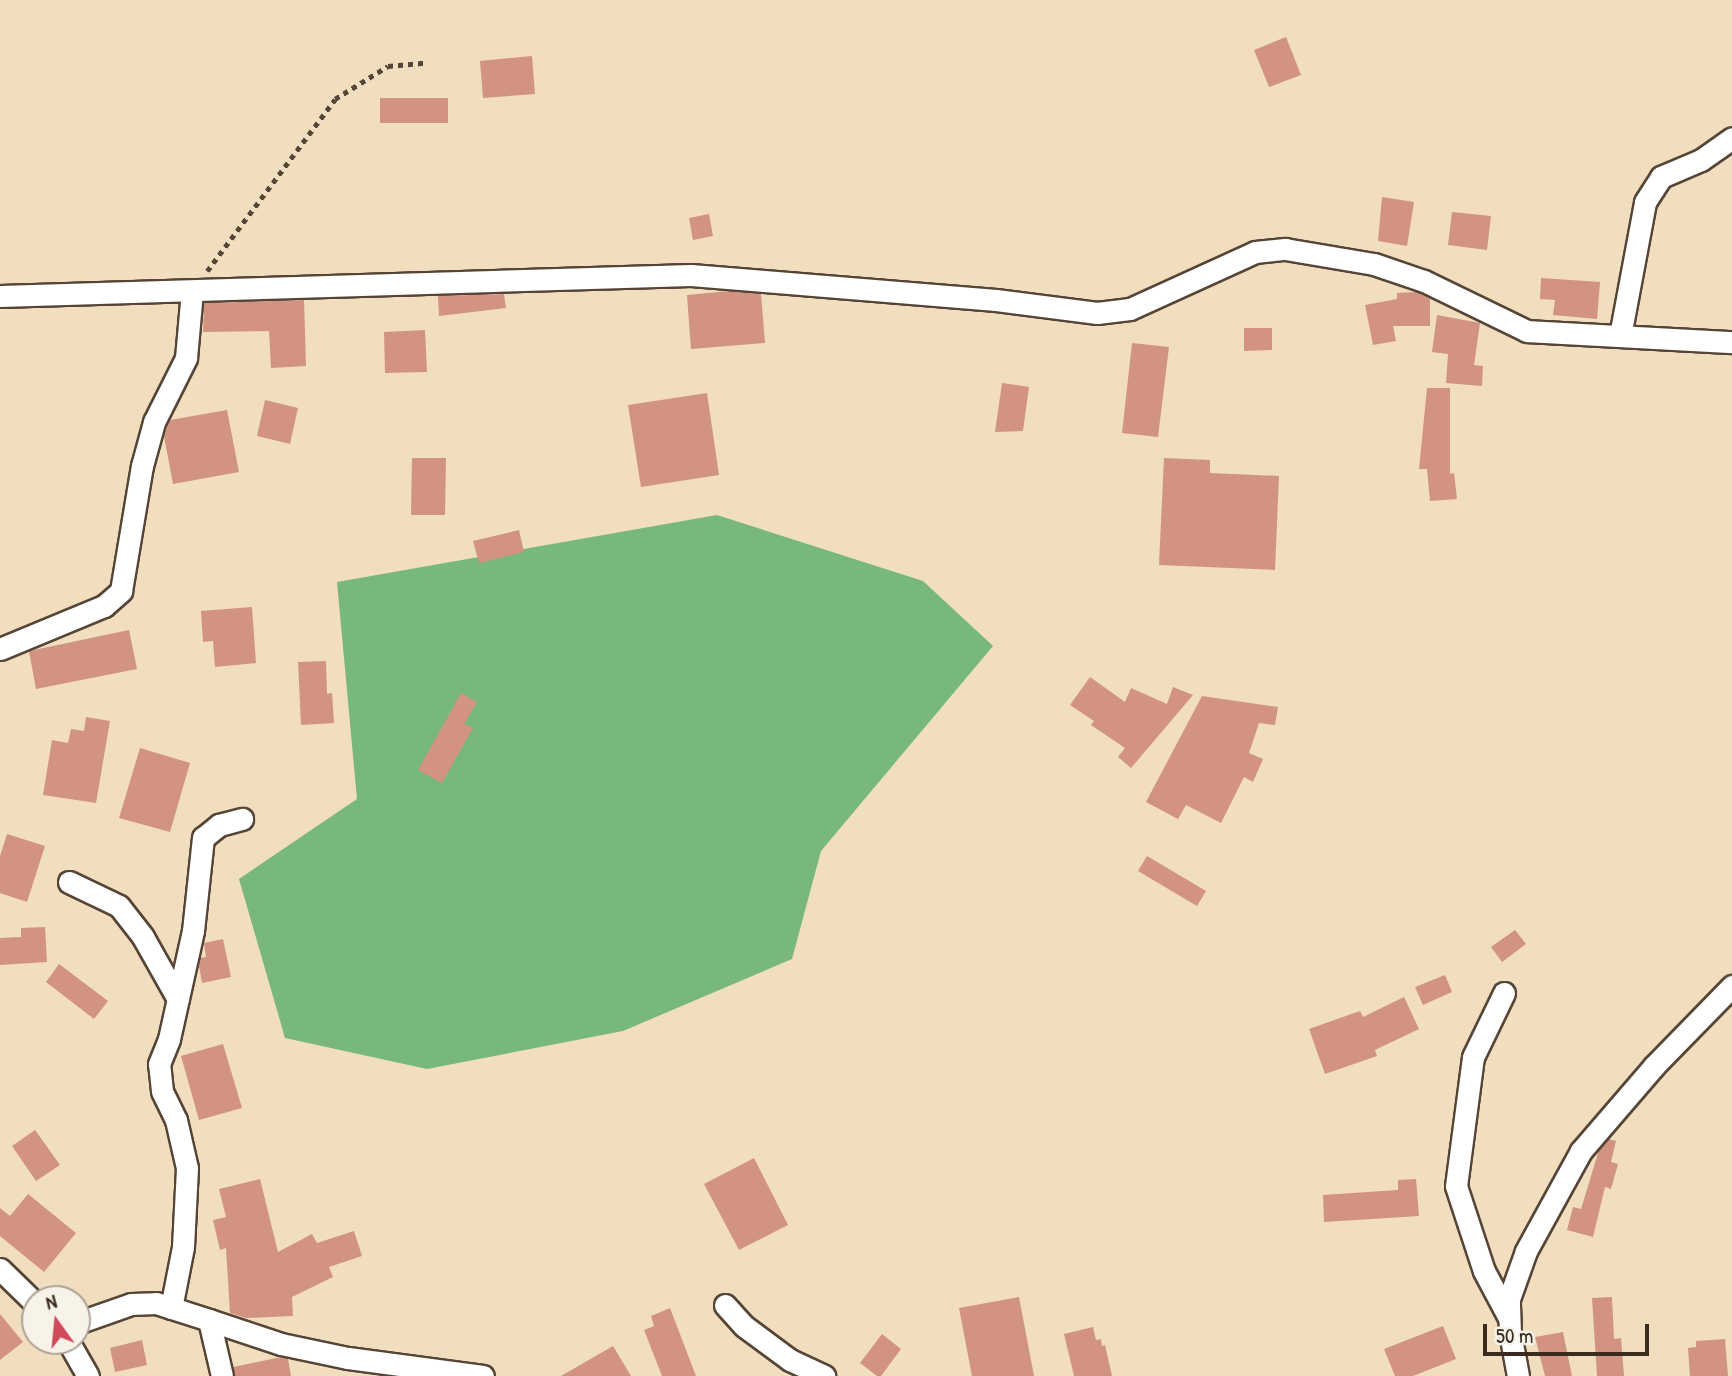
<!DOCTYPE html>
<style>
body{margin:0}
#map{position:relative;width:1732px;height:1376px;overflow:hidden;background:#f0debe;font-family:"Patrick Hand",sans-serif}
div>[style]{position:absolute}
.forest>*{inset:0;background:#78b87a}
.building>*{inset:0;background:#d29382}
.path>*{height:4.5px;margin-top:-2.25px;transform-origin:0;background:repeating-linear-gradient(90deg,#564536 0 5px,transparent 0 10px)}
.roads{filter:drop-shadow(2px 0 #564536) drop-shadow(-2px 0 #564536) drop-shadow(0 2px #564536) drop-shadow(0 -2px #564536)}
.street>*{height:21px;margin:-10.5px;padding:0 10.5px;transform-origin:10.5px;border-radius:10.5px;background:#fff}
span{translate:-50% -50%;white-space:nowrap;text-align:center;line-height:1.15;-webkit-text-stroke:7px #f7f3e8;paint-order:stroke}
.north{position:absolute;left:21px;top:1285px;width:70px;height:70px;box-sizing:border-box;background:#f7f3e8;border:2px solid #aca397;border-radius:50%;rotate:345deg;font-size:19px;font-weight:700;line-height:28px;text-align:center;color:#3b2a1e}
.north::after{content:'';display:block;margin:auto;width:24px;height:32px;background:#d1495b;clip-path:polygon(50% 0,100% 100%,50% 72%,0 100%)}
.scale{position:absolute;left:1483px;top:1324px;width:166px;height:32px;box-sizing:border-box;border:4px solid #3b2a1e;border-top:0;padding-left:9px;font-size:21px;line-height:24px;white-space:nowrap;color:#3b2a1e;-webkit-text-stroke:5px #f7f3e8;paint-order:stroke}
</style>
<div id="map">
<div class="forest">
<i style="clip-path:polygon(717px 515px,923px 581px,993px 646px,821px 851px,792px 959px,623px 1031px,427px 1069px,285px 1038px,239px 879px,357px 799px,337px 582px)"></i>
</div>
<div class="building">
<i style="clip-path:polygon(1286px 37px,1301px 75px,1269px 87px,1254px 50px)"></i>
<i style="clip-path:polygon(532px 56px,535px 94px,483px 98px,480px 61px)"></i>
<i style="clip-path:polygon(380px 98px,448px 98px,448px 123px,380px 123px)"></i>
<i style="clip-path:polygon(1382px 197px,1414px 202px,1407px 246px,1378px 241px)"></i>
<i style="clip-path:polygon(1452px 212px,1491px 216px,1487px 250px,1448px 245px)"></i>
<i style="clip-path:polygon(709px 214px,713px 236px,693px 240px,689px 218px)"></i>
<i style="clip-path:polygon(1541px 278px,1600px 282px,1597px 319px,1553px 315px,1555px 300px,1540px 299px)"></i>
<i style="clip-path:polygon(729px 291px,761px 294px,765px 343px,691px 349px,687px 295px)"></i>
<i style="clip-path:polygon(1417px 292px,1430px 299px,1430px 326px,1393px 326px,1396px 341px,1373px 345px,1365px 305px,1397px 299px,1397px 293px)"></i>
<i style="clip-path:polygon(504px 294px,506px 308px,439px 316px,438px 296px)"></i>
<i style="clip-path:polygon(304px 300px,306px 366px,271px 368px,269px 331px,203px 332px,204px 303px)"></i>
<i style="clip-path:polygon(1437px 315px,1480px 323px,1474px 365px,1483px 366px,1482px 386px,1446px 383px,1448px 354px,1432px 352px)"></i>
<i style="clip-path:polygon(1244px 328px,1272px 328px,1272px 350px,1244px 351px)"></i>
<i style="clip-path:polygon(425px 330px,427px 372px,385px 373px,384px 332px)"></i>
<i style="clip-path:polygon(1132px 343px,1169px 347px,1158px 437px,1122px 433px)"></i>
<i style="clip-path:polygon(1002px 383px,1029px 387px,1023px 431px,995px 432px)"></i>
<i style="clip-path:polygon(1427px 388px,1450px 388px,1450px 474px,1454px 473px,1457px 499px,1430px 501px,1427px 469px,1419px 469px)"></i>
<i style="clip-path:polygon(707px 393px,719px 475px,641px 487px,628px 405px)"></i>
<i style="clip-path:polygon(265px 400px,298px 408px,290px 444px,257px 436px)"></i>
<i style="clip-path:polygon(227px 410px,239px 472px,173px 484px,164px 436px,170px 420px)"></i>
<i style="clip-path:polygon(412px 458px,446px 458px,445px 515px,411px 515px)"></i>
<i style="clip-path:polygon(1164px 458px,1210px 460px,1210px 473px,1279px 476px,1275px 570px,1159px 565px)"></i>
<i style="clip-path:polygon(519px 530px,524px 552px,479px 563px,473px 541px)"></i>
<i style="clip-path:polygon(252px 607px,256px 663px,215px 667px,213px 641px,203px 642px,201px 611px)"></i>
<i style="clip-path:polygon(129px 630px,137px 669px,36px 689px,29px 651px)"></i>
<i style="clip-path:polygon(326px 661px,327px 694px,332px 693px,334px 723px,301px 725px,298px 662px)"></i>
<i style="clip-path:polygon(1090px 677px,1125px 702px,1131px 688px,1167px 704px,1173px 687px,1193px 695px,1131px 768px,1118px 757px,1125px 748px,1091px 725px,1094px 721px,1070px 705px)"></i>
<i style="clip-path:polygon(461px 693px,477px 702px,464px 724px,473px 728px,442px 783px,418px 770px)"></i>
<i style="clip-path:polygon(1202px 696px,1278px 707px,1275px 725px,1259px 723px,1249px 753px,1263px 759px,1253px 782px,1244px 777px,1221px 823px,1186px 805px,1178px 819px,1146px 802px)"></i>
<i style="clip-path:polygon(86px 717px,110px 721px,96px 803px,43px 795px,52px 740px,68px 743px,71px 729px,84px 731px)"></i>
<i style="clip-path:polygon(140px 748px,190px 763px,170px 832px,119px 818px)"></i>
<i style="clip-path:polygon(7px 834px,45px 846px,27px 902px,0 893px,0 856px)"></i>
<i style="clip-path:polygon(1147px 856px,1206px 891px,1197px 906px,1138px 871px)"></i>
<i style="clip-path:polygon(45px 927px,47px 962px,0 965px,0 938px,21px 937px,21px 928px)"></i>
<i style="clip-path:polygon(1515px 930px,1526px 944px,1502px 962px,1491px 947px)"></i>
<i style="clip-path:polygon(223px 939px,231px 977px,202px 983px,199px 966px,200px 958px,206px 957px,204px 943px)"></i>
<i style="clip-path:polygon(59px 964px,108px 1001px,94px 1019px,46px 982px)"></i>
<i style="clip-path:polygon(1445px 975px,1452px 992px,1423px 1005px,1415px 987px)"></i>
<i style="clip-path:polygon(1404px 997px,1419px 1029px,1375px 1050px,1377px 1056px,1325px 1074px,1309px 1029px,1360px 1011px,1363px 1017px)"></i>
<i style="clip-path:polygon(223px 1044px,242px 1108px,199px 1120px,181px 1056px)"></i>
<i style="clip-path:polygon(35px 1130px,60px 1165px,36px 1181px,12px 1146px)"></i>
<i style="clip-path:polygon(1608px 1139px,1616px 1141px,1611px 1162px,1618px 1164px,1611px 1189px,1605px 1187px,1593px 1237px,1567px 1230px,1573px 1207px,1581px 1209px,1599px 1150px)"></i>
<i style="clip-path:polygon(754px 1158px,788px 1225px,739px 1250px,704px 1184px)"></i>
<i style="clip-path:polygon(260px 1179px,278px 1252px,312px 1234px,317px 1243px,354px 1231px,362px 1256px,329px 1267px,333px 1277px,292px 1297px,293px 1316px,246px 1318px,230px 1313px,226px 1248px,220px 1250px,213px 1220px,226px 1217px,219px 1189px)"></i>
<i style="clip-path:polygon(1416px 1179px,1419px 1216px,1324px 1222px,1323px 1195px,1398px 1190px,1398px 1180px)"></i>
<i style="clip-path:polygon(28px 1194px,76px 1233px,44px 1272px,0 1236px,0 1208px,10px 1216px)"></i>
<i style="clip-path:polygon(1019px 1297px,1034px 1376px,972px 1376px,959px 1308px)"></i>
<i style="clip-path:polygon(1612px 1297px,1614px 1339px,1621px 1338px,1624px 1376px,1597px 1376px,1592px 1298px)"></i>
<i style="clip-path:polygon(670px 1308px,696px 1376px,662px 1376px,644px 1330px,654px 1326px,651px 1316px)"></i>
<i style="clip-path:polygon(0 1314px,23px 1342px,0 1360px)"></i>
<i style="clip-path:polygon(1443px 1326px,1456px 1359px,1413px 1376px,1395px 1376px,1384px 1349px)"></i>
<i style="clip-path:polygon(1093px 1327px,1096px 1340px,1101px 1339px,1102px 1346px,1105px 1345px,1112px 1376px,1074px 1376px,1064px 1334px)"></i>
<i style="clip-path:polygon(1563px 1332px,1572px 1376px,1545px 1376px,1535px 1337px)"></i>
<i style="clip-path:polygon(882px 1334px,901px 1349px,881px 1376px,877px 1376px,860px 1363px)"></i>
<i style="clip-path:polygon(1725px 1339px,1728px 1376px,1690px 1376px,1688px 1348px,1696px 1347px,1696px 1341px)"></i>
<i style="clip-path:polygon(142px 1340px,147px 1365px,115px 1372px,110px 1348px)"></i>
<i style="clip-path:polygon(613px 1346px,631px 1376px,561px 1376px)"></i>
<i style="clip-path:polygon(281px 1357px,288px 1359px,291px 1376px,235px 1376px,233px 1367px)"></i>
</div>
<div class="path">
<i style="left:207px;top:271px;width:214px;rotate:-53.3deg"></i>
<i style="left:335px;top:99px;width:62px;rotate:-31.9deg"></i>
<i style="left:388px;top:66px;width:37px;rotate:-5deg"></i>
</div>
<div class="roads">
<div class="street">
<i style="left:0;top:296px;width:691px;rotate:-1.74deg"></i>
<i style="left:691px;top:275px;width:306px;rotate:4.7deg"></i>
<i style="left:996px;top:300px;width:102px;rotate:7.3deg"></i>
<i style="left:1097px;top:313px;width:33px;rotate:-7deg"></i>
<i style="left:1130px;top:309px;width:137px;rotate:-24.5deg"></i>
<i style="left:1255px;top:252px;width:30px;rotate:-6deg"></i>
<i style="left:1285px;top:249px;width:90px;rotate:9.6deg"></i>
<i style="left:1374px;top:264px;width:53px;rotate:18.8deg"></i>
<i style="left:1424px;top:281px;width:114px;rotate:25.9deg"></i>
<i style="left:1527px;top:331px;width:205px;rotate:3.1deg"></i>
<i style="left:1620px;top:336px;width:136px;rotate:-79.4deg"></i>
<i style="left:1645px;top:202px;width:30px;rotate:-57deg"></i>
<i style="left:1661px;top:177px;width:43px;rotate:-23deg"></i>
<i style="left:1701px;top:160px;width:38px;rotate:-35deg"></i>
<i style="left:0;top:649px;width:113px;rotate:-22.5deg"></i>
<i style="left:104px;top:606px;width:23px;rotate:-41deg"></i>
<i style="left:121px;top:591px;width:127px;rotate:-80.5deg"></i>
<i style="left:142px;top:466px;width:46px;rotate:-74.7deg"></i>
<i style="left:154px;top:422px;width:72px;rotate:-63.4deg"></i>
<i style="left:186px;top:358px;width:67px;rotate:-84.9deg"></i>
<i style="left:69px;top:882px;width:55px;rotate:25.6deg"></i>
<i style="left:119px;top:906px;width:39px;rotate:52deg"></i>
<i style="left:143px;top:937px;width:71px;rotate:60.6deg"></i>
<i style="left:1504px;top:993px;width:71px;rotate:115.8deg"></i>
<i style="left:1473px;top:1057px;width:130px;rotate:97.5deg"></i>
<i style="left:1456px;top:1186px;width:89px;rotate:71.8deg"></i>
<i style="left:1484px;top:1271px;width:51px;rotate:61.9deg"></i>
<i style="left:0;top:1269px;width:49px;rotate:44.2deg"></i>
<i style="left:725px;top:1305px;width:28px;rotate:48deg"></i>
<i style="left:744px;top:1326px;width:57px;rotate:36.5deg"></i>
<i style="left:790px;top:1360px;width:38px;rotate:25deg"></i>
<i style="left:171px;top:1308px;width:62px;rotate:-78.9deg"></i>
<i style="left:183px;top:1247px;width:79px;rotate:-87.1deg"></i>
<i style="left:187px;top:1168px;width:49px;rotate:-102.9deg"></i>
<i style="left:176px;top:1120px;width:32px;rotate:-116deg"></i>
<i style="left:162px;top:1091px;width:27px;rotate:-96deg"></i>
<i style="left:159px;top:1064px;width:27px;rotate:-68deg"></i>
<i style="left:169px;top:1039px;width:111px;rotate:-77.5deg"></i>
<i style="left:193px;top:931px;width:94px;rotate:-83.9deg"></i>
<i style="left:203px;top:838px;width:21px;rotate:-39deg"></i>
<i style="left:219px;top:825px;width:24px;rotate:-15deg"></i>
<i style="left:209px;top:1320px;width:76px;rotate:18.4deg"></i>
<i style="left:281px;top:1344px;width:68px;rotate:11.8deg"></i>
<i style="left:348px;top:1358px;width:136px;rotate:7.6deg"></i>
<i style="left:77px;top:1323px;width:57px;rotate:-19.4deg"></i>
<i style="left:131px;top:1304px;width:25px;rotate:-2deg"></i>
<i style="left:156px;top:1303px;width:56px;rotate:17.8deg"></i>
<i style="left:209px;top:1320px;width:57px;rotate:76.9deg"></i>
<i style="left:68px;top:1341px;width:40px;rotate:60.3deg"></i>
<i style="left:1518px;top:1376px;width:44px;rotate:-100.5deg"></i>
<i style="left:1510px;top:1333px;width:34px;rotate:-92deg"></i>
<i style="left:1509px;top:1299px;width:51px;rotate:-70.5deg"></i>
<i style="left:1526px;top:1251px;width:114px;rotate:-61.2deg"></i>
<i style="left:1581px;top:1151px;width:112px;rotate:-49.3deg"></i>
<i style="left:1654px;top:1066px;width:112px;rotate:-45.7deg"></i>
</div>
</div>
<div class="north">N</div>
<div class="scale">50 m</div>
</div>
